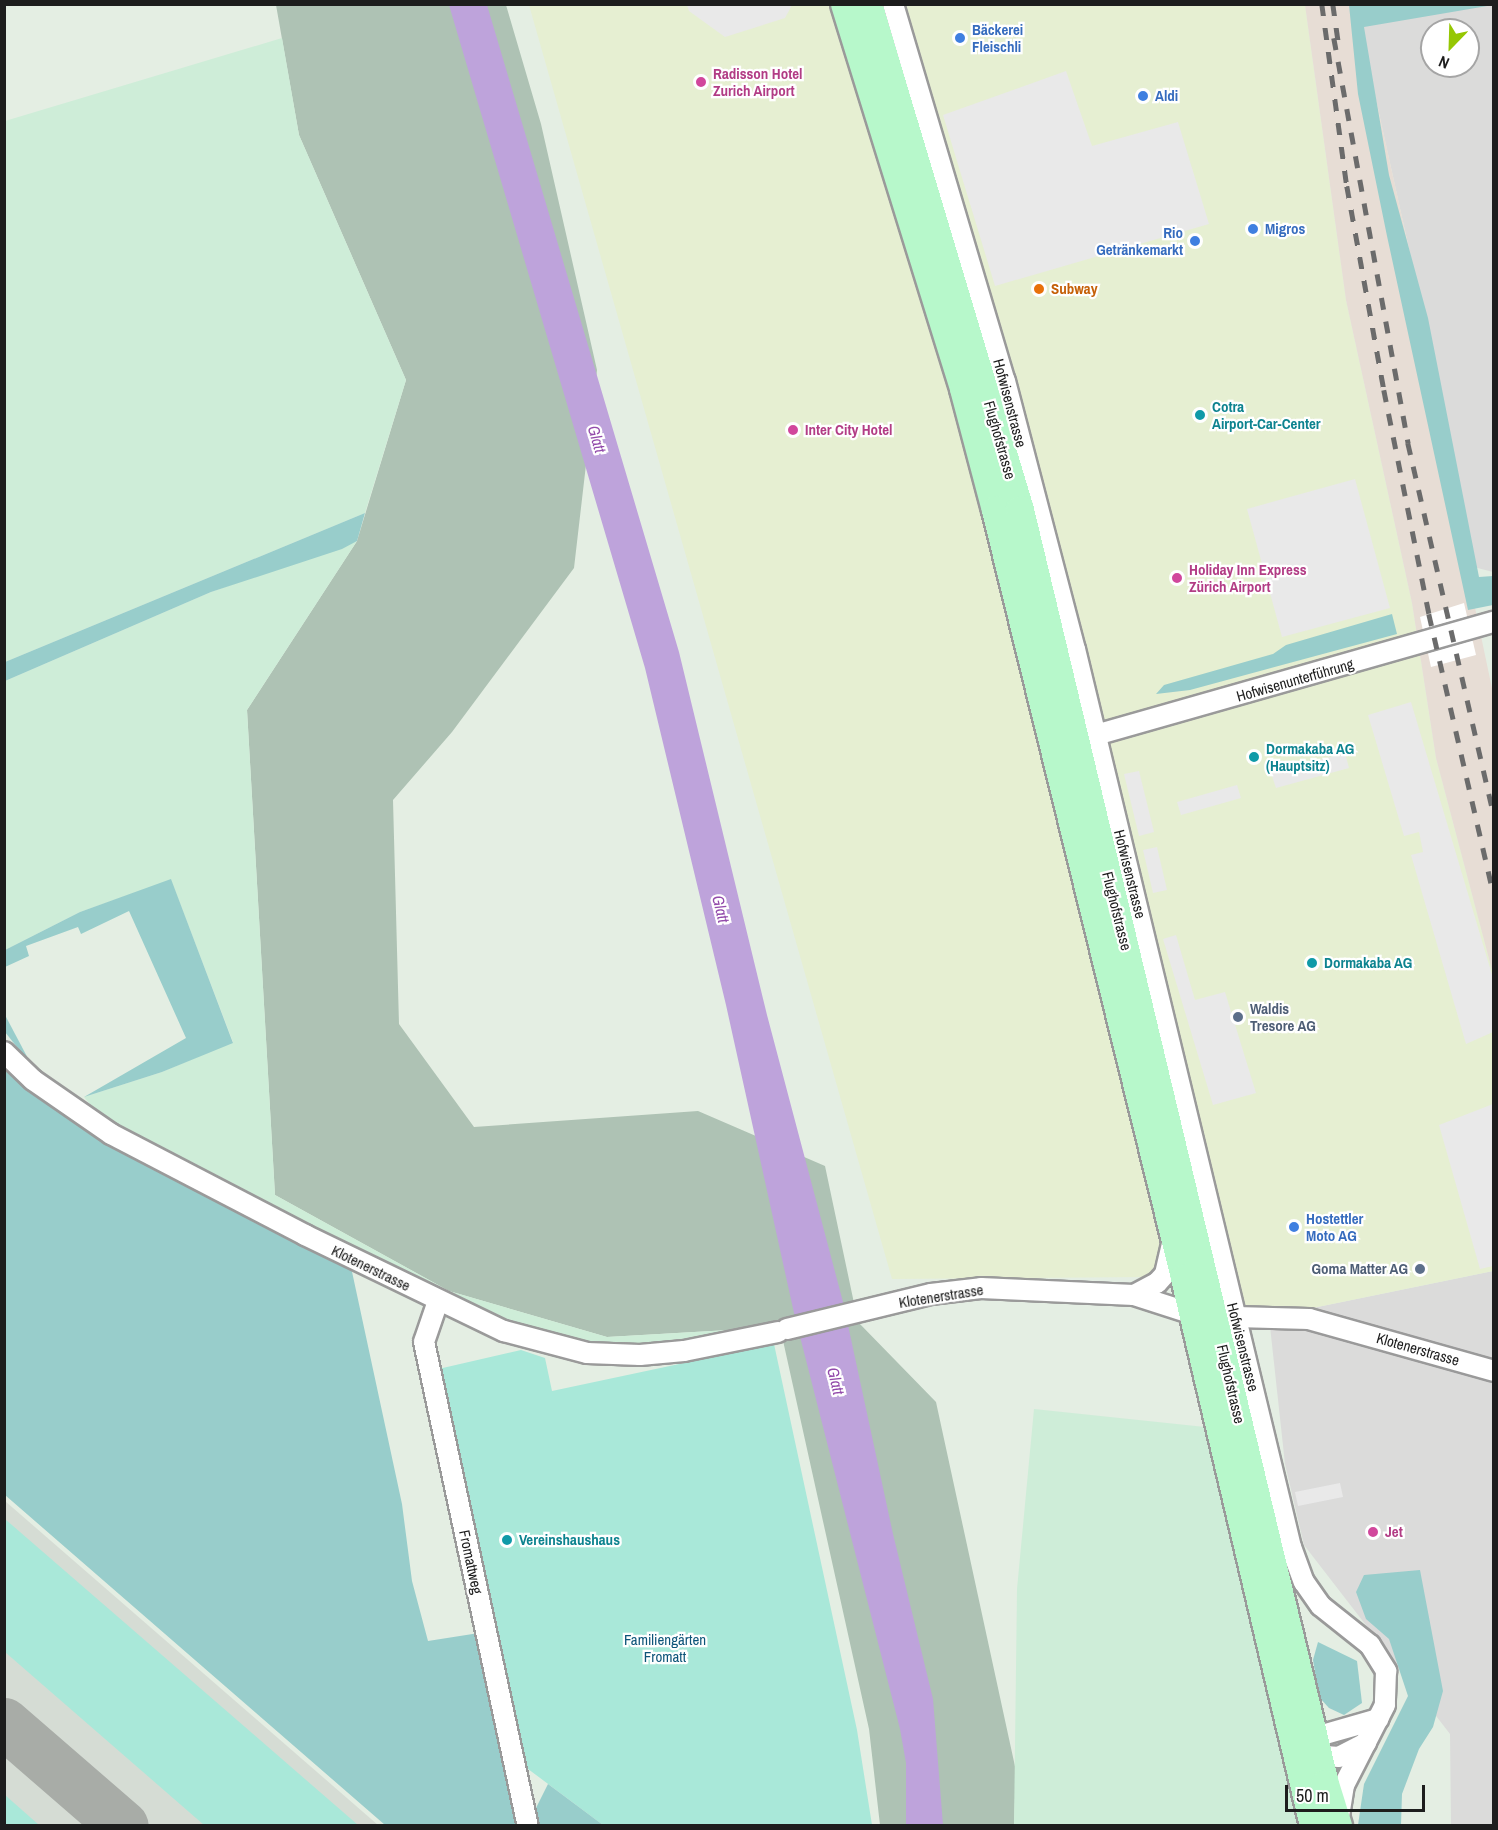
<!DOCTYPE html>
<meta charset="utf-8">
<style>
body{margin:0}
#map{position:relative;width:1498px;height:1830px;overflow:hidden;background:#e4eee3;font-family:"Archivo Narrow",sans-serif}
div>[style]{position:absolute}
.residential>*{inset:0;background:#dbdbda}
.commercial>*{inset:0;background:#e6efd2}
.industrial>*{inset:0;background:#e7ddd5}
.airport>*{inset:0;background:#d5dcd4}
.construction>*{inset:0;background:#aec2b4}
.farmland>*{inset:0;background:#ceedd8}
.grass>*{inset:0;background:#a9e8d9}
.forest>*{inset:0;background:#98cdcb}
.parking>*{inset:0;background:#e9e9e9}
.water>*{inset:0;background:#bea3db}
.pier>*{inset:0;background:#fff}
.taxiway>*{height:51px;margin:-25.5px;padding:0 25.5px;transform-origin:25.5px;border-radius:25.5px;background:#a8aca7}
.roads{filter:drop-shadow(2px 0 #9a9a9a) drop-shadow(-2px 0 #9a9a9a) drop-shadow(0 2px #9a9a9a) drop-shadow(0 -2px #9a9a9a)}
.street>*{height:20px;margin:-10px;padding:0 10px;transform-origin:10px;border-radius:10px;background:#fff}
.secondary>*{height:28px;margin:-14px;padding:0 14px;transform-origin:14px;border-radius:14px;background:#b7f8cb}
.rail>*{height:4.5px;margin-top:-2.25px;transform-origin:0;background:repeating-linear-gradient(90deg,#6b6b6b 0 12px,transparent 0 24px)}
.dots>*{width:16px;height:16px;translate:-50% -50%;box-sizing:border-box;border:3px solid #fff;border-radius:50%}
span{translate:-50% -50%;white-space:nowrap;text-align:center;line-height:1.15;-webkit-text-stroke:4.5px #fff;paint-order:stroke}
.shop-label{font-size:15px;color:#366cbe;font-weight:700}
.left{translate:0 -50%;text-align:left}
.right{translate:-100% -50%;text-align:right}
.hotel-label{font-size:15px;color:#b23c85;font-weight:700}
.food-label{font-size:15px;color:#c56008;font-weight:700}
.street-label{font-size:15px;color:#1d1d1d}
.culture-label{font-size:15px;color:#0d838f;font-weight:700}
.service-label{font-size:15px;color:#4e5e75;font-weight:700}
.park-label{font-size:15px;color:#0d5479}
.water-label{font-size:16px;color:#934bab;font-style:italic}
.frame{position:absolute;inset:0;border:6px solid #1d1d1d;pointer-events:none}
.north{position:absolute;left:1420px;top:18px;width:60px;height:60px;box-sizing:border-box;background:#fff;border:2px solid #a5a5a5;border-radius:50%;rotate:203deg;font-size:16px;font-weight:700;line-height:24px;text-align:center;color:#1d1d1d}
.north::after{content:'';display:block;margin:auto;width:21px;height:27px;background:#95c703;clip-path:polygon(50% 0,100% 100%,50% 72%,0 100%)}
.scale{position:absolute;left:1285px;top:1785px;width:140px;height:27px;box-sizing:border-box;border:3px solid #1d1d1d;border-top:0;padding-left:8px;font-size:18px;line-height:21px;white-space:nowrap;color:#1d1d1d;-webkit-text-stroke:4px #fff;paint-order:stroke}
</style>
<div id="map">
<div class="residential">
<i style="clip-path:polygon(evenodd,1355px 5px,1493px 5px,1493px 572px,1466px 565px,1441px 393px,1355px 5px,1432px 30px,1468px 30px,1468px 66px,1432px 66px,1432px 30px)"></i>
<i style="clip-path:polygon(1493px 1271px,1493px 1825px,1451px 1825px,1450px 1734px,1304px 1545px,1285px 1464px,1269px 1317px)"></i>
</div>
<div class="commercial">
<i style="clip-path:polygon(529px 5px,1305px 5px,1346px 300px,1412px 603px,1436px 758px,1493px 974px,1493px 1271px,1269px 1317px,1148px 1277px,892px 1279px)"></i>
</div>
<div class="industrial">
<i style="clip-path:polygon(1305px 5px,1355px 5px,1441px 393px,1466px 565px,1493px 693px,1493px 974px,1436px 758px,1412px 603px,1346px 300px)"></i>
</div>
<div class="airport">
<i style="clip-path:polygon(5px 1501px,378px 1825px,5px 1825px)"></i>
</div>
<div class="construction">
<i style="clip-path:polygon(276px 5px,506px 5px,541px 124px,597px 370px,574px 568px,452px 732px,393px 800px,399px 1024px,474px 1127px,698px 1111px,825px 1166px,858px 1322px,936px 1402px,1016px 1771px,1014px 1825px,880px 1825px,869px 1729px,780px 1327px,607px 1337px,449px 1291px,275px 1195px,247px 710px,357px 541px,406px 380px,299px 135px)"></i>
</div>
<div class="farmland">
<i style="clip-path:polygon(282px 38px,299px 135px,406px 380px,365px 513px,5px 662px,5px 121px)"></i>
<i style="clip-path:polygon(357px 541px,247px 710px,275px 1195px,449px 1291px,607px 1337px,780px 1327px,654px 1346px,591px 1345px,528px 1332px,339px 1244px,102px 1119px,84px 1097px,162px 1072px,233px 1042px,171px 880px,80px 912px,5px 950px,5px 681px,211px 592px)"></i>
<i style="clip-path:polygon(1034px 1409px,1205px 1427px,1306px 1825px,1014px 1826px,1017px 1589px)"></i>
</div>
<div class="grass">
<i style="clip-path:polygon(774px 1344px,857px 1730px,872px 1825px,603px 1825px,516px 1760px,434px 1370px,521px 1350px,545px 1358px,552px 1391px)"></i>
<i style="clip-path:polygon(4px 1519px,5px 1519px,358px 1825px,204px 1825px,5px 1652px)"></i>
<i style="clip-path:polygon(4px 1795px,5px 1795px,39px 1825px,5px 1825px)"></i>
</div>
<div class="forest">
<i style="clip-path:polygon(1349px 5px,1493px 5px,1364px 27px,1389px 175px,1428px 318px,1479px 577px,1493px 576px,1493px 605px,1468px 610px,1387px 236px,1358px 94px)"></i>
<i style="clip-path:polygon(365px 513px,357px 541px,342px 549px,211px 592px,5px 681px,5px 662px)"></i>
<i style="clip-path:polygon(1392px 614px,1397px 634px,1190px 690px,1156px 694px,1164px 685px,1273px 654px,1286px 645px)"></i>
<i style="clip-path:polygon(171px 879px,233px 1043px,162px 1072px,84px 1097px,186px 1038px,129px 911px,81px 934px,78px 927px,26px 946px,29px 956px,5px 967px,5px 950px,80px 912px)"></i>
<i style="clip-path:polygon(5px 1015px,32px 1066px,5px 1032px)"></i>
<i style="clip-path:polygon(5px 1068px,80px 1127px,351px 1267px,402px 1504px,412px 1581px,428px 1641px,479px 1633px,521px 1825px,385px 1825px,5px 1495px)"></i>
<i style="clip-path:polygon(1420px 1570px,1443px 1691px,1433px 1727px,1419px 1749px,1402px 1794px,1401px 1825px,1358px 1825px,1364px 1784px,1408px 1696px,1389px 1639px,1366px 1619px,1356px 1592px,1364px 1575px)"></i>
<i style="clip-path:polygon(1318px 1642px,1357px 1661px,1362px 1703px,1344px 1715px,1329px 1708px,1319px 1697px,1313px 1660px)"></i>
<i style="clip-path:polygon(548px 1784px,603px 1825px,535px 1825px,533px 1814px)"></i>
</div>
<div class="parking">
<i style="clip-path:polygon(687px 5px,687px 4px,792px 5px,785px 18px,725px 37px,689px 11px)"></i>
<i style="clip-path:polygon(1066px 71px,1092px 146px,1178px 122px,1209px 224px,995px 286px,943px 115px)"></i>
<i style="clip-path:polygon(1355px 479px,1390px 608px,1282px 637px,1247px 509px)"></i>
<i style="clip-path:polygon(1411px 702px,1493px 978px,1493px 1032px,1466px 1044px,1411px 855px,1423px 852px,1419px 832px,1404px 836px,1368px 715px)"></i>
<i style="clip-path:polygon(1345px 753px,1349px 768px,1276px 788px,1271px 773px)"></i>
<i style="clip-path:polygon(1139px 771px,1154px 832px,1139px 836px,1124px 774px)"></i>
<i style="clip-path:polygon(1237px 785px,1241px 798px,1181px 815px,1177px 802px)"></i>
<i style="clip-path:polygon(1157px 847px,1167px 890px,1153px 893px,1143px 850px)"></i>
<i style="clip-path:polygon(1176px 935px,1195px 1000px,1225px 992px,1256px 1093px,1213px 1105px,1163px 939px)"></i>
<i style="clip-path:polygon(1493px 1104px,1493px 1266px,1480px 1269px,1439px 1125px)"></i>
<i style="clip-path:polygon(1340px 1483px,1343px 1497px,1298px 1506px,1295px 1492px)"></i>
</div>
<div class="water">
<i style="clip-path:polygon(449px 5px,487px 5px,679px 652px,767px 1015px,843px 1302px,893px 1534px,933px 1699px,943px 1825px,906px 1825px,906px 1763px,900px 1729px,794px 1313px,726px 1005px,645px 668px)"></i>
</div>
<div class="pier">
<i style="clip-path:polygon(1464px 603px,1476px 655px,1431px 667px,1420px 617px)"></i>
</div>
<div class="taxiway">
<i style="left:4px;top:1723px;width:157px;rotate:40.9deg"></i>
</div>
<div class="roads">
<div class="street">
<i style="left:893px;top:4px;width:393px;rotate:73.5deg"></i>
<i style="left:1005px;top:381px;width:277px;rotate:75.4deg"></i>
<i style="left:1075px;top:649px;width:924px;rotate:76.48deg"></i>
<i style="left:1291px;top:1547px;width:37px;rotate:70deg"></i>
<i style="left:1304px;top:1582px;width:29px;rotate:55deg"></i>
<i style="left:1321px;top:1606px;width:63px;rotate:38.5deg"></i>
<i style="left:1370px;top:1645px;width:31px;rotate:58deg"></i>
<i style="left:1386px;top:1671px;width:34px;rotate:92deg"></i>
<i style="left:1385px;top:1705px;width:90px;rotate:117.1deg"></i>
<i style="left:1344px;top:1785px;width:32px;rotate:99deg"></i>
<i style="left:1096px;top:735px;width:414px;rotate:-15.9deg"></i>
<i style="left:4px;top:1052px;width:40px;rotate:44deg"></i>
<i style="left:33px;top:1080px;width:95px;rotate:34.7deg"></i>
<i style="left:111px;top:1134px;width:219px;rotate:27.5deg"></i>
<i style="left:305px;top:1235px;width:221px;rotate:25.8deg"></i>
<i style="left:504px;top:1331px;width:86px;rotate:14.8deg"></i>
<i style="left:587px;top:1353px;width:53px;rotate:2.2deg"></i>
<i style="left:640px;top:1355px;width:44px;rotate:-5.2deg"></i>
<i style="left:684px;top:1351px;width:96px;rotate:-11.4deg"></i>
<i style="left:1134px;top:1295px;width:26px;rotate:-28deg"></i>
<i style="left:1157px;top:1283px;width:12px;rotate:-48deg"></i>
<i style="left:1165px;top:1274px;width:31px;rotate:-77deg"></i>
<i style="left:438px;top:1301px;width:43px;rotate:108.9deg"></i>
<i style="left:424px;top:1342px;width:495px;rotate:77.9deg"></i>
<i style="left:1236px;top:1317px;width:73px;rotate:1.6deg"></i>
<i style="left:1309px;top:1319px;width:192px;rotate:15.7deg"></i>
<i style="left:787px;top:1329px;width:148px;rotate:-13.7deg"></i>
<i style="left:931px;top:1294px;width:50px;rotate:-6.8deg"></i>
<i style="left:981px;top:1288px;width:153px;rotate:2.6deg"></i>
<i style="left:1134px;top:1295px;width:62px;rotate:17.9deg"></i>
<i style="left:1366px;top:1743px;width:30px;rotate:153deg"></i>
<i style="left:1339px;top:1757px;width:42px;rotate:-175.9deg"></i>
<i style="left:1297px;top:1754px;width:25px;rotate:-43deg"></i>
<i style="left:1315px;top:1737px;width:66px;rotate:-15.9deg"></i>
</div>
<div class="secondary">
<i style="left:845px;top:4px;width:403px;rotate:72.8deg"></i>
<i style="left:964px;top:389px;width:125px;rotate:75.2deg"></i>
<i style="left:996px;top:510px;width:791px;rotate:76.17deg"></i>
<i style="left:1185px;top:1278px;width:563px;rotate:76.75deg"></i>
<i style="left:868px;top:4px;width:528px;rotate:73.28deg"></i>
<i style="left:1020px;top:510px;width:1310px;rotate:76.54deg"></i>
<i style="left:1325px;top:1784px;width:44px;rotate:72.8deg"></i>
</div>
</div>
<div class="rail">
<i style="left:1322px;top:4px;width:184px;rotate:82.2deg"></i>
<i style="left:1347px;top:186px;width:207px;rotate:79.7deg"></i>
<i style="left:1384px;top:390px;width:228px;rotate:78.6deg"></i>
<i style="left:1429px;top:614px;width:288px;rotate:77deg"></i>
<i style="left:1333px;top:4px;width:42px;rotate:81.9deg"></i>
<i style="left:1334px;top:38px;width:412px;rotate:79.6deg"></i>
<i style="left:1408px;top:443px;width:383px;rotate:77deg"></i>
</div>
<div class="dots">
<i style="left:960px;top:38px;background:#3f7fe0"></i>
<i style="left:701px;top:82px;background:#d1479c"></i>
<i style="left:1143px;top:96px;background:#3f7fe0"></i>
<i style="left:1253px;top:229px;background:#3f7fe0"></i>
<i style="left:1195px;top:241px;background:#3f7fe0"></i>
<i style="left:1039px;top:289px;background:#e8710a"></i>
<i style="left:1200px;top:415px;background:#0f9aa8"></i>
<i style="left:793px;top:430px;background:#d1479c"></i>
<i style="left:1177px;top:578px;background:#d1479c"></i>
<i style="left:1254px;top:757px;background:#0f9aa8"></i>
<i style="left:1312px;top:963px;background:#0f9aa8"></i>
<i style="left:1238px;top:1017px;background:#5c6f8a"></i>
<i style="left:1294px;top:1227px;background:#3f7fe0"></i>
<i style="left:1420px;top:1269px;background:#5c6f8a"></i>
<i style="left:1373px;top:1532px;background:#d1479c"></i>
<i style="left:507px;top:1540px;background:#0f9aa8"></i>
</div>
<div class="shop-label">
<span class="left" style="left:972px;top:38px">Bäckerei<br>Fleischli</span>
<span class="left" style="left:1155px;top:96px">Aldi</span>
<span class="left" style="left:1265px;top:229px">Migros</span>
<span class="right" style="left:1183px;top:241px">Rio<br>Getränkemarkt</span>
<span class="left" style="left:1306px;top:1227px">Hostettler<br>Moto AG</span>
</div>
<div class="hotel-label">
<span class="left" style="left:713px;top:82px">Radisson Hotel<br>Zurich Airport</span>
<span class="left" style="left:805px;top:430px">Inter City Hotel</span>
<span class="left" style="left:1189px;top:578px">Holiday Inn Express<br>Zürich Airport</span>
<span class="left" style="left:1385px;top:1532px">Jet</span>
</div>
<div class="food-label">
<span class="left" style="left:1051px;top:289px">Subway</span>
</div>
<div class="street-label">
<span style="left:1010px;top:403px;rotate:75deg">Hofwisenstrasse</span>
<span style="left:1000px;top:440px;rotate:74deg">Flughofstrasse</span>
<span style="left:1295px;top:680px;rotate:-16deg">Hofwisenunterführung</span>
<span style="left:1130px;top:874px;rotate:76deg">Hofwisenstrasse</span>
<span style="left:1117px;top:911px;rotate:76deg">Flughofstrasse</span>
<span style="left:371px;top:1268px;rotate:26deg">Klotenerstrasse</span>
<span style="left:941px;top:1296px;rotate:-9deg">Klotenerstrasse</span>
<span style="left:1243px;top:1347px;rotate:76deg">Hofwisenstrasse</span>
<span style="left:1418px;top:1349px;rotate:16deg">Klotenerstrasse</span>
<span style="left:1231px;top:1384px;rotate:77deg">Flughofstrasse</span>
<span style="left:471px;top:1562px;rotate:78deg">Fromattweg</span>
</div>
<div class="culture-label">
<span class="left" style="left:1212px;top:415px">Cotra<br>Airport-Car-Center</span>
<span class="left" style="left:1266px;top:757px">Dormakaba AG<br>(Hauptsitz)</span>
<span class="left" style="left:1324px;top:963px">Dormakaba AG</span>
<span class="left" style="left:519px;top:1540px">Vereinshaushaus</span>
</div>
<div class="service-label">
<span class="left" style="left:1250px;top:1017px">Waldis<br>Tresore AG</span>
<span class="right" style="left:1408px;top:1269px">Goma Matter AG</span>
</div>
<div class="park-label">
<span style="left:665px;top:1648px">Familiengärten<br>Fromatt</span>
</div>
<div class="water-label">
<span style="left:597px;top:439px;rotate:73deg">Glatt</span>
<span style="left:721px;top:909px;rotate:76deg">Glatt</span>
<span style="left:836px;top:1381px;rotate:76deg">Glatt</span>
</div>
<div class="frame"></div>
<div class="north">N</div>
<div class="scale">50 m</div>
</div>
